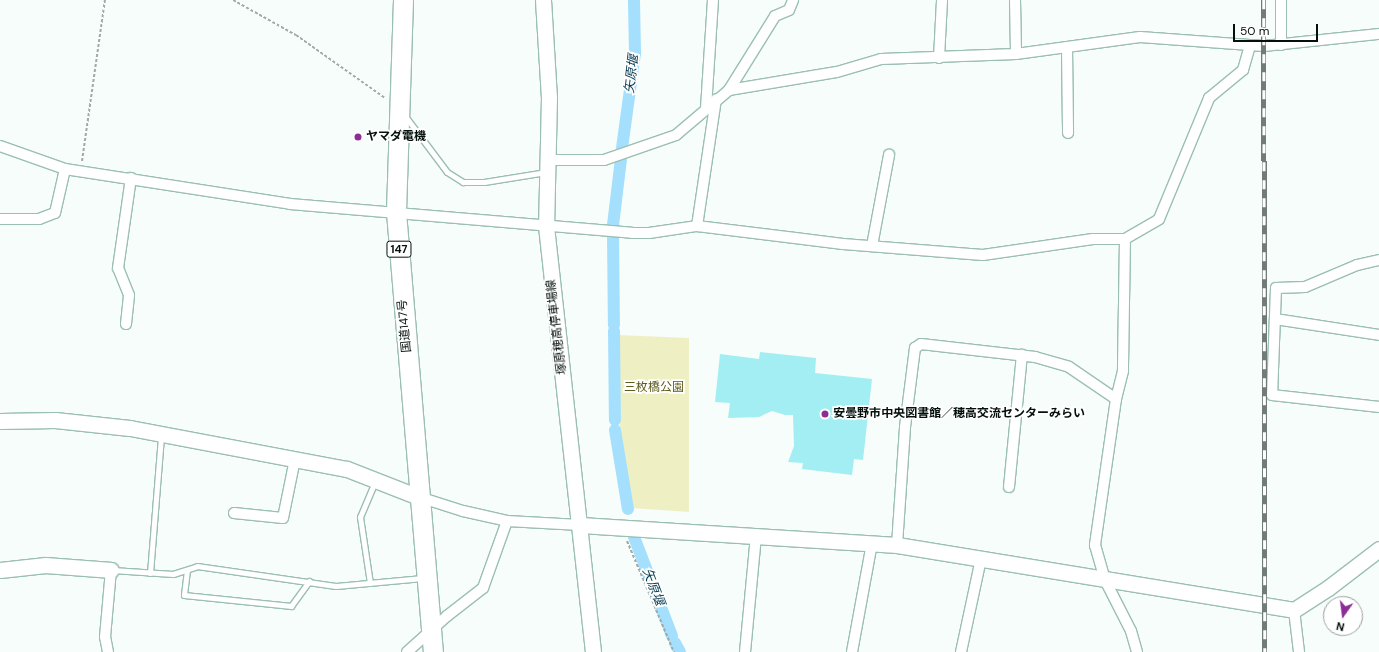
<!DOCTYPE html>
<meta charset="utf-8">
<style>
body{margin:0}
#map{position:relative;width:1379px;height:652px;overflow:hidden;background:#f6fdfa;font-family:"DM Sans","Noto Sans JP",sans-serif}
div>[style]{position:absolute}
.green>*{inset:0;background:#efefc4}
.canal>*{height:12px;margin:-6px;padding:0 6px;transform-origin:6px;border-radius:6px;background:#a4dffe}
.building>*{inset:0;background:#a3eef2}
.path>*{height:2px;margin-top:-1px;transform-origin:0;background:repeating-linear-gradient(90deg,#a2aaa7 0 3px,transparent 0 5px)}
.roads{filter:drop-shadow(1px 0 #9bbfb1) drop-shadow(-1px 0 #9bbfb1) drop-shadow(0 1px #9bbfb1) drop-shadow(0 -1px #9bbfb1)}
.lane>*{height:5px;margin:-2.5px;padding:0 2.5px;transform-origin:2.5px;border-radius:2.5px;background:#fff}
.street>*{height:10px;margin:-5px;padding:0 5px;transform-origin:5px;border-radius:5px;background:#fff}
.secondary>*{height:15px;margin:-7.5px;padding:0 7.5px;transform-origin:7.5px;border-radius:7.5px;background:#fff}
.highway>*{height:19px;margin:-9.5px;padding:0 9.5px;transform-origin:9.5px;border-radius:9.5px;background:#fff}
.rail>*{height:4.5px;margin-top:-2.25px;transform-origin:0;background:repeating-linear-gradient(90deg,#fff 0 9px,#717b78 0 18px);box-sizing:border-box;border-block:1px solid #717b78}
.dots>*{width:11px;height:11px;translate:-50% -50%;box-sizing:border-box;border:2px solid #fff;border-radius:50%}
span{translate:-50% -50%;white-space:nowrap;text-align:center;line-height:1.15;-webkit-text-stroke:3.5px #fff;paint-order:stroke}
.shield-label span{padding:1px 3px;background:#fff;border:1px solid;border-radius:3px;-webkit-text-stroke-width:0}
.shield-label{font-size:11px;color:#04100c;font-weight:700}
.poi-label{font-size:12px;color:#04100c;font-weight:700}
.left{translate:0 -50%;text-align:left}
.street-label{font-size:12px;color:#04100c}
.park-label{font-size:12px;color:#5d5b1c}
.water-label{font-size:13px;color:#0c3e53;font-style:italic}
.north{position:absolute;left:1323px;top:596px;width:40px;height:40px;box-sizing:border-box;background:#fff;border:1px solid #9b9f9e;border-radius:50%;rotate:194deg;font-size:11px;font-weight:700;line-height:16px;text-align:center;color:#04100c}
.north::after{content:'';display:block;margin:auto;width:14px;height:18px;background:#8d2c95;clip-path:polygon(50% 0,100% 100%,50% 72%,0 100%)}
.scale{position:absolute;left:1233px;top:24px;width:85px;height:18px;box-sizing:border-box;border:2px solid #04100c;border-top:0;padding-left:5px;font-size:12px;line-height:14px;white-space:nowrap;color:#04100c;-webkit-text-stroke:3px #fff;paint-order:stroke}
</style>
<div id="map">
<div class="green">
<i style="clip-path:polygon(617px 335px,689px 338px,689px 512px,632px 508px,620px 437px)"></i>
</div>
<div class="canal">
<i style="left:622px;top:148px;width:96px;rotate:-82.2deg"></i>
<i style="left:635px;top:53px;width:53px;rotate:-91.1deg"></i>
<i style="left:613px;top:225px;width:66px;rotate:-83.1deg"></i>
<i style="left:613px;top:236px;width:89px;rotate:89.4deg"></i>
<i style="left:614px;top:331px;width:89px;rotate:89.4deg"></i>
<i style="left:615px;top:430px;width:80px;rotate:80.7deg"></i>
<i style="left:634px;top:537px;width:106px;rotate:69deg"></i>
<i style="left:675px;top:643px;width:10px;rotate:61deg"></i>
</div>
<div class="building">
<i style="clip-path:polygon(760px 352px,816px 358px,815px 373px,872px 379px,863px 460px,854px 459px,852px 475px,802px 469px,803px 463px,788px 462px,794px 446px,793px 415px,785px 415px,772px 411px,759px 417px,728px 418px,730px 403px,715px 402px,720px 354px,759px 359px)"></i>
</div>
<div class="path">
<i style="left:233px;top:0;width:72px;rotate:29.1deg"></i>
<i style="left:296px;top:35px;width:109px;rotate:35.3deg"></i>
<i style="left:82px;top:161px;width:163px;rotate:-81.9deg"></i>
<i style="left:627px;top:541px;width:121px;rotate:67.1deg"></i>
</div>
<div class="roads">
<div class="lane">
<i style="left:405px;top:116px;width:70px;rotate:53.1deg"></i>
<i style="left:447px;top:172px;width:19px;rotate:32deg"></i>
<i style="left:463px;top:182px;width:21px"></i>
<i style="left:484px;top:182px;width:63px;rotate:-9.2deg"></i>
<i style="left:112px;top:570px;width:61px;rotate:3.8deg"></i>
<i style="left:173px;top:574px;width:25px;rotate:-18deg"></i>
<i style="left:197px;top:566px;width:140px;rotate:8.2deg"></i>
<i style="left:336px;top:586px;width:87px;rotate:-5.3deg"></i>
<i style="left:187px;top:570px;width:25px;rotate:97deg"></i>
<i style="left:184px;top:595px;width:108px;rotate:5.9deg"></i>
<i style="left:291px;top:606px;width:31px;rotate:-54deg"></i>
<i style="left:150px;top:573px;width:137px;rotate:-85.4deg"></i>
<i style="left:370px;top:583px;width:67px;rotate:-98.6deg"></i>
<i style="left:360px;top:517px;width:39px;rotate:-67deg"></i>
</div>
<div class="street">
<i style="left:1015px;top:0;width:54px;rotate:88.9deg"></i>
<i style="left:1281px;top:45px;width:45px;rotate:-90deg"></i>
<i style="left:1067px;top:47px;width:86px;rotate:89.3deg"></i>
<i style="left:939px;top:58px;width:58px;rotate:-87deg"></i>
<i style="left:729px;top:90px;width:87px;rotate:-58.1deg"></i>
<i style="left:775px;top:16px;width:15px;rotate:-23deg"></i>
<i style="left:789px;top:10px;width:11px;rotate:-68deg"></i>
<i style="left:706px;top:108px;width:108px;rotate:-86.3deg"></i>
<i style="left:0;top:146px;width:69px;rotate:19.5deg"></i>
<i style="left:65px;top:169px;width:228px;rotate:8.8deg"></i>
<i style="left:290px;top:204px;width:343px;rotate:4.8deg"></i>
<i style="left:632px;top:233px;width:17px"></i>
<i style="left:649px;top:233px;width:49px;rotate:-8.3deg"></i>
<i style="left:697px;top:226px;width:147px;rotate:7deg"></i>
<i style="left:843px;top:244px;width:140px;rotate:4.5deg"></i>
<i style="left:983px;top:255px;width:111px;rotate:-8.3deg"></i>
<i style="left:1093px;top:239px;width:32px"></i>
<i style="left:1125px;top:239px;width:39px;rotate:-30deg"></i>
<i style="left:1159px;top:219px;width:131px;rotate:-67.5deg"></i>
<i style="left:1209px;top:98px;width:44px;rotate:-39.5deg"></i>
<i style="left:1243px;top:70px;width:25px;rotate:-74deg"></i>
<i style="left:547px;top:160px;width:57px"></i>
<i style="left:604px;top:160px;width:76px;rotate:-19.1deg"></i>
<i style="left:676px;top:135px;width:70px;rotate:-40.3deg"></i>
<i style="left:729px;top:90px;width:109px;rotate:-9.5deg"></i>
<i style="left:837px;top:72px;width:46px;rotate:-16.5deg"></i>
<i style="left:881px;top:59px;width:135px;rotate:-2.1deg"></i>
<i style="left:1016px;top:54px;width:125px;rotate:-7.8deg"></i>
<i style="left:1140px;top:37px;width:124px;rotate:4.2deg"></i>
<i style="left:1264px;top:46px;width:116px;rotate:-6deg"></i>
<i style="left:0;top:219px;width:39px"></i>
<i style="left:39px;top:219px;width:17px;rotate:-21deg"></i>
<i style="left:55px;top:213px;width:45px;rotate:-77.2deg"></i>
<i style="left:697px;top:226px;width:128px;rotate:-81.5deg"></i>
<i style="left:1125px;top:239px;width:132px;rotate:90.9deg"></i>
<i style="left:1123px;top:371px;width:29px;rotate:104deg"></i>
<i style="left:1116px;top:399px;width:148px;rotate:98.2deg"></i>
<i style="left:1095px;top:545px;width:36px;rotate:74deg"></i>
<i style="left:1105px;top:580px;width:57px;rotate:63deg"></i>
<i style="left:1131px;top:631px;width:22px;rotate:74deg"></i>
<i style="left:872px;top:246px;width:93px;rotate:-79.4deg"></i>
<i style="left:1379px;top:260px;width:23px;rotate:167deg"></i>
<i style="left:1357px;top:265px;width:56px;rotate:157.1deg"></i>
<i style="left:1305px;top:287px;width:29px;rotate:178deg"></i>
<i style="left:1276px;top:288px;width:107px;rotate:92.1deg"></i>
<i style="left:1272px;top:395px;width:108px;rotate:6.4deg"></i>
<i style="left:1275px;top:319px;width:105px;rotate:8.7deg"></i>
<i style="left:126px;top:324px;width:29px;rotate:-84deg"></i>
<i style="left:129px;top:295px;width:29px;rotate:-112deg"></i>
<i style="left:118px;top:268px;width:91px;rotate:-81.8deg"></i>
<i style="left:1009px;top:487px;width:133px;rotate:-84.4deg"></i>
<i style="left:419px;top:497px;width:46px;rotate:17.7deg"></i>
<i style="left:463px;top:511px;width:45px;rotate:12.8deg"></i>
<i style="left:507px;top:521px;width:73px;rotate:3.1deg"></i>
<i style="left:234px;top:513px;width:49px;rotate:5.8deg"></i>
<i style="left:283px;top:518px;width:60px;rotate:-78.5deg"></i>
<i style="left:897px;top:545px;width:118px;rotate:-86.1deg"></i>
<i style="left:905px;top:427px;width:80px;rotate:-82.8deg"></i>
<i style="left:915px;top:348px;width:7px;rotate:-34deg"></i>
<i style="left:921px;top:344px;width:115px;rotate:6.5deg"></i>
<i style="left:1035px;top:357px;width:35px;rotate:16deg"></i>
<i style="left:1069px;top:367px;width:57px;rotate:34.2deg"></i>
<i style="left:1294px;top:610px;width:42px;rotate:83.2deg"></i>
<i style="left:108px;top:652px;width:15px;rotate:-101deg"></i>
<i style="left:105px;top:637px;width:67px;rotate:-84.9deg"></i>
<i style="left:407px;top:652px;width:54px;rotate:-42deg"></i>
<i style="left:447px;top:616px;width:46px;rotate:-37.9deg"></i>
<i style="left:483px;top:588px;width:71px;rotate:-70.3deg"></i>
<i style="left:745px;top:652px;width:118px;rotate:-84.6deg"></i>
<i style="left:852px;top:652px;width:111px;rotate:-79.6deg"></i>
<i style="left:961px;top:652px;width:95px;rotate:-77.9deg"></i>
</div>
<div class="secondary">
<i style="left:543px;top:0;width:97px;rotate:86.5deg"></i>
<i style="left:549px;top:97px;width:129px;rotate:91.3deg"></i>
<i style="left:546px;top:226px;width:429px;rotate:83.7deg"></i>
<i style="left:0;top:421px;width:55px;rotate:-1deg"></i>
<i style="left:55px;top:420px;width:75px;rotate:6.1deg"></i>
<i style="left:130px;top:428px;width:221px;rotate:10.7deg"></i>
<i style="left:347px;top:469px;width:77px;rotate:21.3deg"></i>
<i style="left:580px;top:525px;width:318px;rotate:3.6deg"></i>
<i style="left:897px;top:545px;width:402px;rotate:9.3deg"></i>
<i style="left:1294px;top:610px;width:40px;rotate:-32.9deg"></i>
<i style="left:1328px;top:588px;width:64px;rotate:-37.4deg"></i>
<i style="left:0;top:570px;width:46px;rotate:-6.2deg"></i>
<i style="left:46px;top:565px;width:65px;rotate:4.4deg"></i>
</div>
<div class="highway">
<i style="left:403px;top:0;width:212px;rotate:91.9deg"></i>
<i style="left:396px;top:212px;width:442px;rotate:85.2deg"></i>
</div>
</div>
<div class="rail">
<i style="left:1264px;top:0;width:652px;rotate:89.91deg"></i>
</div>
<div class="dots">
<i style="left:358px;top:137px;background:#8d2c95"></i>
<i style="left:825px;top:414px;background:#8d2c95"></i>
</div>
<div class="shield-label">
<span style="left:399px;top:249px">147</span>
</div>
<div class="poi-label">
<span class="left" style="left:366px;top:137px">ヤマダ電機</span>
<span class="left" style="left:833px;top:414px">安曇野市中央図書館／穂高交流センターみらい</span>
</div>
<div class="street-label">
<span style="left:405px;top:326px;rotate:-95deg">国道147号</span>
<span style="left:557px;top:327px;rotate:-97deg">塚原穂高停車場線</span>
</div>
<div class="park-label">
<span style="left:654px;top:388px">三枚橋公園</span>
</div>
<div class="water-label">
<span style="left:632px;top:74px;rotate:-83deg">矢原堰</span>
<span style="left:653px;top:587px;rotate:69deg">矢原堰</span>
</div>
<div class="north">N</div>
<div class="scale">50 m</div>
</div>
